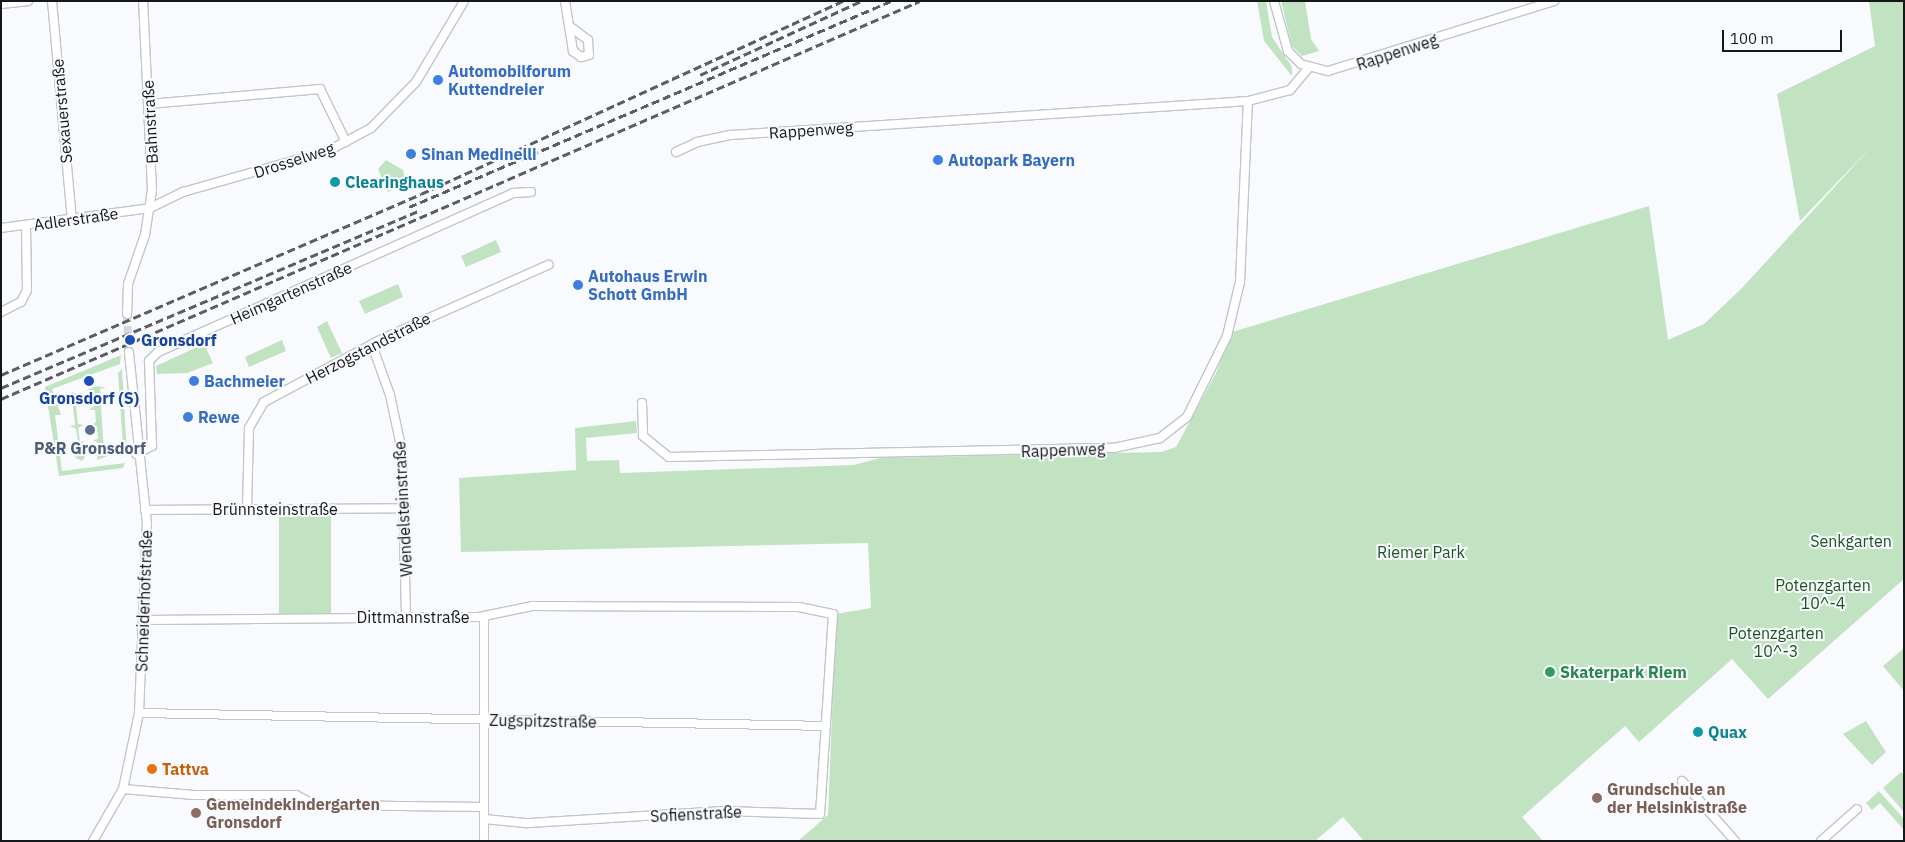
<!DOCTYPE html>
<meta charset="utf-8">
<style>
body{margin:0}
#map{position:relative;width:1905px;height:842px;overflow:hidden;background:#f8fafe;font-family:"IBM Plex Sans",sans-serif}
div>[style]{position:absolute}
.green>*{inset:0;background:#c1e3c1}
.minor-tunnel>*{height:8px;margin-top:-4px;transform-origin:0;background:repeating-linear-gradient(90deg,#d6d8dc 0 8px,transparent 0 12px)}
.roads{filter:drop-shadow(1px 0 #c2c5ca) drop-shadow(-1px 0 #c2c5ca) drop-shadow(0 1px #c2c5ca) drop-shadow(0 -1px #c2c5ca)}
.minor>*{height:8px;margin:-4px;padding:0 4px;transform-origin:4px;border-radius:4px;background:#fff}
.rail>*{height:2.5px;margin-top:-1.25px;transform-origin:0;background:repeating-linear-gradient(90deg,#5c5d60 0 8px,transparent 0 12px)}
.dots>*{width:14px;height:14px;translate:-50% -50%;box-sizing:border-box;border:2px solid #f8fafe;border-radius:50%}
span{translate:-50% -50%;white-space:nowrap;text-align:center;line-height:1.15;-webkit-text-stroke:4px #f8fafe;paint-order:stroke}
.street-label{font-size:16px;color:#161719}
.shop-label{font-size:16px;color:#366cbe;font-weight:700}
.left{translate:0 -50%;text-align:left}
.culture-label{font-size:16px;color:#0d838f;font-weight:700}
.transit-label{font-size:16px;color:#164399;font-weight:700}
.service-label{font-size:16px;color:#4e5e75;font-weight:700}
.park-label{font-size:16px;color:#1b5420}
.leisure-label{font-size:16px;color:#27864d;font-weight:700}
.food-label{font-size:16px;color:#c56008;font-weight:700}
.education-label{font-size:16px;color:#785e54;font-weight:700}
.frame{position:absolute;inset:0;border:2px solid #161719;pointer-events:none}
.scale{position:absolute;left:1722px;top:30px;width:120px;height:22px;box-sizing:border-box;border:2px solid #161719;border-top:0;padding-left:6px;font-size:15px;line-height:18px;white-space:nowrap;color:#161719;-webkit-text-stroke:4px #f8fafe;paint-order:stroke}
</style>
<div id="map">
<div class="green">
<i style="clip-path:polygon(1257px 1px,1266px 1px,1272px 37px,1292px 67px,1292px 76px,1264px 41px)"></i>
<i style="clip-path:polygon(1281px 1px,1305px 1px,1311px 39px,1319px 51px,1302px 56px,1292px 46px)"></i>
<i style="clip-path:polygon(1869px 1px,1904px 1px,1904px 579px,1768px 699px,1732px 659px,1639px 742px,1625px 726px,1522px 817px,1543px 841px,1364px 841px,1343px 817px,1315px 841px,798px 841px,828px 815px,836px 614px,871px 608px,868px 543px,461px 552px,459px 478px,576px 470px,575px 428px,636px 421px,637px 433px,586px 438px,587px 461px,619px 460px,620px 473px,854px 465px,880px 458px,1161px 452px,1176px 447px,1216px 373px,1232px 332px,1649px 206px,1668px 340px,1704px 324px,1742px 288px,1873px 145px,1800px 221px,1777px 94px,1875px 46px)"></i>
<i style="clip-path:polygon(386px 160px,403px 170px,406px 183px,388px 192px,378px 169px)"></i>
<i style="clip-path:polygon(496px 240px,501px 252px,466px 267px,461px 256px)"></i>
<i style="clip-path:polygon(398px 284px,403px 297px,365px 314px,359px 301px)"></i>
<i style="clip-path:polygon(327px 321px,342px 353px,331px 358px,317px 327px)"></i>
<i style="clip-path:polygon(282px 340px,286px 351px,249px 367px,245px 357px)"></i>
<i style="clip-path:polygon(204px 344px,213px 363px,187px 373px,157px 374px,156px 366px)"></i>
<i style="clip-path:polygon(121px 355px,120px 364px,52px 389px,61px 415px,55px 415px,62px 471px,125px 463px,123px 468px,59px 476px,45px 387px)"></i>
<i style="clip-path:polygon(122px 369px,127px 455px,117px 446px,123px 446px,118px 373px)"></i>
<i style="clip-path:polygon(96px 386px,106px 388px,100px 389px,104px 455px,110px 455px,97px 460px,98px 443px,93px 440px,98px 439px,97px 426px,91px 426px,96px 422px,95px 410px,89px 410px,94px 406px,93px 390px,87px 390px)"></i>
<i style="clip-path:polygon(72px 392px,79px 395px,75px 396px,78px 424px,84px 425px,78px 428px,80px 442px,85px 441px,80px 445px,85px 457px,82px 461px,74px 457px,79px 456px,78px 445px,72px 443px,78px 442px,76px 429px,70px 426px,75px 425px,72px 398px,67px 398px)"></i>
<i style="clip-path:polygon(279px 514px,331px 514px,331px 613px,279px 614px)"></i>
<i style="clip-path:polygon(1904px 648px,1904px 691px,1883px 666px)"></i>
<i style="clip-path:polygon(1866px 721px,1886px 752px,1872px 765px,1843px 734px)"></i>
<i style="clip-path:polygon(1901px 772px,1904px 775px,1904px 812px,1883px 788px)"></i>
<i style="clip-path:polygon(1879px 791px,1904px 819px,1904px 830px,1880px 803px,1872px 810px,1866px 803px)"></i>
</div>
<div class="minor-tunnel">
<i style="left:127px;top:314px;width:38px;rotate:87deg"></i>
</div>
<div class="roads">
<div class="minor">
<i style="left:52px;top:1px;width:220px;rotate:84.8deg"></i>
<i style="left:565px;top:1px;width:51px;rotate:80.9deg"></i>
<i style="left:573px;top:51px;width:10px;rotate:37deg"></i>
<i style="left:581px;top:57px;width:8px;rotate:-14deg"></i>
<i style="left:589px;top:55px;width:15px;rotate:-94deg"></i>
<i style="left:588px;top:40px;width:21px;rotate:-143deg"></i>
<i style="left:1274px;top:1px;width:52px;rotate:74.4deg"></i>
<i style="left:1288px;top:51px;width:18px;rotate:45deg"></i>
<i style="left:1301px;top:64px;width:28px;rotate:15deg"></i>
<i style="left:1328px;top:71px;width:237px;rotate:-17.2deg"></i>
<i style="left:1px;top:4px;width:27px;rotate:-6deg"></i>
<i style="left:149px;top:104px;width:172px;rotate:-5deg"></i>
<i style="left:320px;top:89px;width:59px;rotate:63.9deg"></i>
<i style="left:676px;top:152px;width:23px;rotate:-25deg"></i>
<i style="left:697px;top:142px;width:35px;rotate:-12deg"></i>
<i style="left:731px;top:135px;width:518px;rotate:-3.76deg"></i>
<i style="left:1248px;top:101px;width:43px;rotate:-14.7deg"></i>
<i style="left:1290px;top:90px;width:30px;rotate:-50deg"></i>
<i style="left:150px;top:208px;width:37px;rotate:-26deg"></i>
<i style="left:183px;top:192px;width:151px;rotate:-15.8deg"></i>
<i style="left:328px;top:151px;width:49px;rotate:-28.1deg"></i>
<i style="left:371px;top:128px;width:64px;rotate:-45.6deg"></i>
<i style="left:416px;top:82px;width:94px;rotate:-59.3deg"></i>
<i style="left:1px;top:228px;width:150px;rotate:-7.6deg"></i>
<i style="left:1px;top:312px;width:22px;rotate:-27deg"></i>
<i style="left:21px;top:302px;width:13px;rotate:-63deg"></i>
<i style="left:27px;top:290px;width:65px;rotate:-90.9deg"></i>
<i style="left:127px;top:314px;width:30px;rotate:-88deg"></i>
<i style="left:128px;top:284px;width:52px;rotate:-70.9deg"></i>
<i style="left:145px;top:235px;width:46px;rotate:-81.2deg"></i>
<i style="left:152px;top:190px;width:189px;rotate:-92.7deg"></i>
<i style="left:372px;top:345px;width:53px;rotate:70.2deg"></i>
<i style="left:390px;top:395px;width:57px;rotate:77.9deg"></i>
<i style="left:402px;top:451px;width:167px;rotate:88.6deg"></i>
<i style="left:642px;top:403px;width:33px;rotate:88deg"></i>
<i style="left:643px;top:436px;width:33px;rotate:39deg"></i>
<i style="left:669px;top:457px;width:445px;rotate:-1.2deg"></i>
<i style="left:1114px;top:448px;width:47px;rotate:-12.3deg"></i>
<i style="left:1160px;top:438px;width:34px;rotate:-38deg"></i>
<i style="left:1187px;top:417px;width:90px;rotate:-63.7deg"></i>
<i style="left:1227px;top:336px;width:56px;rotate:-76.5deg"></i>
<i style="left:1240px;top:282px;width:181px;rotate:-87.5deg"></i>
<i style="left:136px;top:454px;width:18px;rotate:-27deg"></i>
<i style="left:152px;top:446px;width:85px;rotate:-92deg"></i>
<i style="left:149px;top:361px;width:13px;rotate:-45deg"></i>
<i style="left:158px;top:352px;width:389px;rotate:-24.1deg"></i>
<i style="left:513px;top:193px;width:18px;rotate:-3deg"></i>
<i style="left:145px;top:510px;width:261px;rotate:-0.4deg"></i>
<i style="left:247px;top:510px;width:82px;rotate:-88.6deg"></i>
<i style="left:249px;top:428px;width:30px;rotate:-60deg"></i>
<i style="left:264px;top:402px;width:136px;rotate:-28.1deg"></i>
<i style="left:384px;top:338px;width:180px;rotate:-24deg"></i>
<i style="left:146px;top:620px;width:333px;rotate:-0.5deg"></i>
<i style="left:479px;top:617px;width:54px;rotate:-11.7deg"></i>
<i style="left:532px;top:606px;width:267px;rotate:0.2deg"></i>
<i style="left:799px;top:607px;width:35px;rotate:12deg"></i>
<i style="left:833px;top:614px;width:200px;rotate:93.7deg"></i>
<i style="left:820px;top:814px;width:96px;rotate:-178.2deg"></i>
<i style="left:724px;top:811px;width:199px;rotate:176.5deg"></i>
<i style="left:525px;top:823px;width:41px;rotate:-174.4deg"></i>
<i style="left:139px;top:713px;width:687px;rotate:1.08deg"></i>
<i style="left:1682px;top:781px;width:80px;rotate:48.5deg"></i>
<i style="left:123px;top:789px;width:71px;rotate:4.8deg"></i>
<i style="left:194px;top:795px;width:102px"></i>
<i style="left:296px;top:795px;width:21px;rotate:28deg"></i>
<i style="left:315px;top:805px;width:169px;rotate:0.7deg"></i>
<i style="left:93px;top:841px;width:60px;rotate:-60deg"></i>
<i style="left:123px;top:789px;width:78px;rotate:-78.1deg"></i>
<i style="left:139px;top:713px;width:189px;rotate:-87.6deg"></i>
<i style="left:147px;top:524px;width:173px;rotate:-96deg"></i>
<i style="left:484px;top:841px;width:224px;rotate:-90deg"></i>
<i style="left:1821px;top:841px;width:48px;rotate:-41.6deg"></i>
</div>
</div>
<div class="rail">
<i style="left:700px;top:75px;width:177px;rotate:-24.7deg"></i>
<i style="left:409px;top:207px;width:524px;rotate:-23.14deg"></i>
<i style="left:1px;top:375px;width:457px;rotate:-23.3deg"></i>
<i style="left:421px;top:194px;width:464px;rotate:-24.6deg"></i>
<i style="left:1px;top:388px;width:456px;rotate:-23deg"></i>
<i style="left:1px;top:399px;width:1001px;rotate:-23.42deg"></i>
</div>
<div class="dots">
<i style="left:438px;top:80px;background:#3f7fe0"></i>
<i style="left:411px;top:154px;background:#3f7fe0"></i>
<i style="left:938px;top:160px;background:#3f7fe0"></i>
<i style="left:335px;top:182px;background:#0f9aa8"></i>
<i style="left:578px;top:285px;background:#3f7fe0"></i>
<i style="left:130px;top:340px;background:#1a4fb4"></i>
<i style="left:89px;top:381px;background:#1a4fb4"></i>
<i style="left:194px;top:381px;background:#3f7fe0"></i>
<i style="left:188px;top:417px;background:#3f7fe0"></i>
<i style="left:90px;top:430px;background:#5c6f8a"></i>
<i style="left:1550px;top:672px;background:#2e9e5b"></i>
<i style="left:1698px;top:732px;background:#0f9aa8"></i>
<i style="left:152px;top:769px;background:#e8710a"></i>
<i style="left:1597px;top:798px;background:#8d6e63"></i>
<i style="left:196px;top:813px;background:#8d6e63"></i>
</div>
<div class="street-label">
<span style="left:1397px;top:52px;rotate:-18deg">Rappenweg</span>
<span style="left:62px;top:111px;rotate:-95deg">Sexauerstraße</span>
<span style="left:150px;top:122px;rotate:-93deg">Bahnstraße</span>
<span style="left:811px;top:130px;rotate:-4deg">Rappenweg</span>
<span style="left:294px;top:160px;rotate:-18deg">Drosselweg</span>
<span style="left:76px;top:219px;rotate:-8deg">Adlerstraße</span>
<span style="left:291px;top:293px;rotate:-24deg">Heimgartenstraße</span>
<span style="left:368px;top:348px;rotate:-27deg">Herzogstandstraße</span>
<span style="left:1063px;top:450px;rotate:-2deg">Rappenweg</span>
<span style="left:275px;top:509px">Brünnsteinstraße</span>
<span style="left:403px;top:509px;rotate:-93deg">Wendelsteinstraße</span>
<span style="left:144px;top:601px;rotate:-88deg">Schneiderhofstraße</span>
<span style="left:413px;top:617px">Dittmannstraße</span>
<span style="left:543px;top:721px;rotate:1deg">Zugspitzstraße</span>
<span style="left:696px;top:814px;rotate:-3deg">Sofienstraße</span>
</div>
<div class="shop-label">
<span class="left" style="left:448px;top:80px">Automobilforum<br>Kuttendreier</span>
<span class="left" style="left:421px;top:154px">Sinan Medinelli</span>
<span class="left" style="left:948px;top:160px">Autopark Bayern</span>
<span class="left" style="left:588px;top:285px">Autohaus Erwin<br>Schott GmbH</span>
<span class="left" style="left:204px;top:381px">Bachmeier</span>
<span class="left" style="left:198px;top:417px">Rewe</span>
</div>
<div class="culture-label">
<span class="left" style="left:345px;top:182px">Clearinghaus</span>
<span class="left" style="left:1708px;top:732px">Quax</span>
</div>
<div class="transit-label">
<span class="left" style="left:141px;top:340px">Gronsdorf</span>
<span style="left:89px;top:398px">Gronsdorf (S)</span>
</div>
<div class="service-label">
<span style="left:90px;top:448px">P&amp;R Gronsdorf</span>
</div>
<div class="park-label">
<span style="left:1851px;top:541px">Senkgarten</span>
<span style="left:1421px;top:552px">Riemer Park</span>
<span style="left:1823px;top:594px">Potenzgarten<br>10^-4</span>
<span style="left:1776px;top:642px">Potenzgarten<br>10^-3</span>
</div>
<div class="leisure-label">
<span class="left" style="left:1560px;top:672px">Skaterpark Riem</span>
</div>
<div class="food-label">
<span class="left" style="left:162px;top:769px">Tattva</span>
</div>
<div class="education-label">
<span class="left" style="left:1607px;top:798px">Grundschule an<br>der Helsinkistraße</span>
<span class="left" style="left:206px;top:813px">Gemeindekindergarten<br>Gronsdorf</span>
</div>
<div class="frame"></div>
<div class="scale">100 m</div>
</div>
